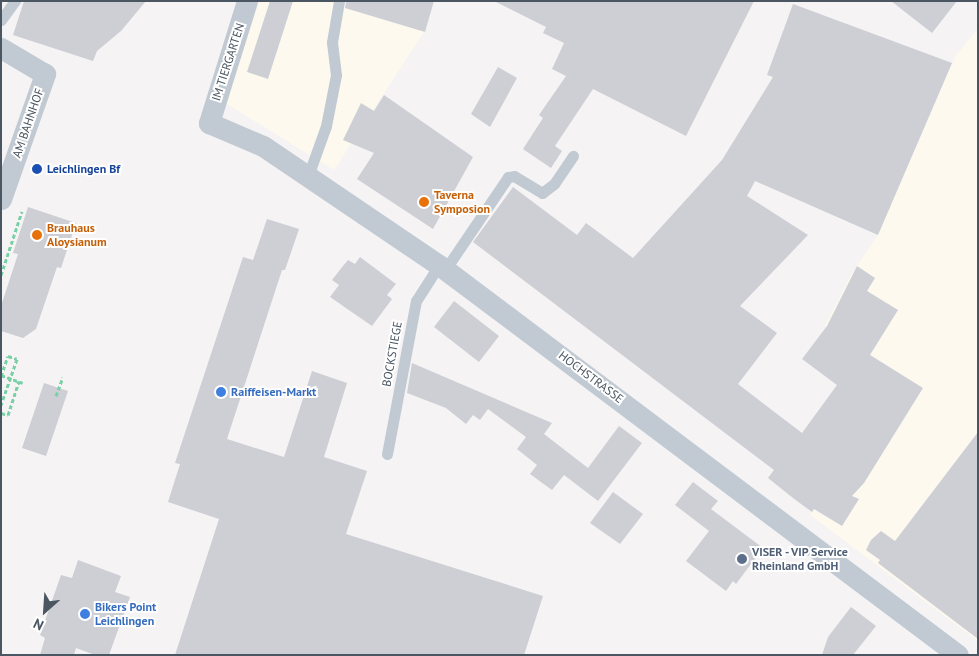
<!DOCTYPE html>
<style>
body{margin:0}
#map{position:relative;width:979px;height:656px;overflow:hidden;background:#f5f3f3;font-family:"PT Sans",sans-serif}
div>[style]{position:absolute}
.commercial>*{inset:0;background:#fdf9ef}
.building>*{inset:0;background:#cdcfd5}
.path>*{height:3px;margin-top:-1.5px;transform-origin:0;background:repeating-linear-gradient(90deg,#7ad0a6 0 4px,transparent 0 6.5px)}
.lane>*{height:11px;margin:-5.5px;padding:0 5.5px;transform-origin:5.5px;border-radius:5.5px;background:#c1cad2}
.street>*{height:21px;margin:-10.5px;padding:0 10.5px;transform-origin:10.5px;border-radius:10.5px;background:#c1cad2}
.dots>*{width:14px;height:14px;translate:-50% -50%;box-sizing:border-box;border:2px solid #fff;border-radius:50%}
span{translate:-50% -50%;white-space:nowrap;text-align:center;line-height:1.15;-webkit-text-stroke:4px #fff;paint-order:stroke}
.street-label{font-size:12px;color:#4a5661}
.transit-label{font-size:12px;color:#164399;font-weight:700}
.left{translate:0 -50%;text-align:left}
.food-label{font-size:12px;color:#c56008;font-weight:700}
.shop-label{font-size:12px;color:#366cbe;font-weight:700}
.service-label{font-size:12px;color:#4e5e75;font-weight:700}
.frame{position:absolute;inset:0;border:2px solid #4a5661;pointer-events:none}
.north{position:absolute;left:20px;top:586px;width:50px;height:50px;-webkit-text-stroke:4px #fff;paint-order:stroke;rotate:206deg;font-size:14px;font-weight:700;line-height:20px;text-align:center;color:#4a5661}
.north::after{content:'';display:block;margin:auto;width:18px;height:22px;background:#4a5661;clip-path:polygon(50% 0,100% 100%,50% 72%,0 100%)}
</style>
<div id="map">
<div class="commercial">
<i style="clip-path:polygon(256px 1px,434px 1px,426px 29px,334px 170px,222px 101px)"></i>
<i style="clip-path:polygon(978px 28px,978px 641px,810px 515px,897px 372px,825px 326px,852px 273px,878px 235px,955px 57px)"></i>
</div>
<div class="building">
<i style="clip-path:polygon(24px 1px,146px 1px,121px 31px,97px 51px,93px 61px,13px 35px)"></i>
<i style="clip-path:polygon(270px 1px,293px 1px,268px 79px,247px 72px)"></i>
<i style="clip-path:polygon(346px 1px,434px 1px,425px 32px,345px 8px)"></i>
<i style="clip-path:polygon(494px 1px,754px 1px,686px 136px,593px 89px,555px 146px,562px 151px,551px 168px,523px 149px,543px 118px,539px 115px,566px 76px,552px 69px,564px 43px,543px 33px,546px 27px)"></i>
<i style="clip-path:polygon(891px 1px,957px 1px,932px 33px)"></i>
<i style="clip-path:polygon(793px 4px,952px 63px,878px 235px,755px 181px,747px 196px,808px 235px,740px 306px,777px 333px,738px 384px,802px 433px,837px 385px,802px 359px,827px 326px,857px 266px,875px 278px,867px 291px,898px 310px,870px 355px,923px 388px,864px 483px,852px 496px,859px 499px,842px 526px,814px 509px,812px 512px,793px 498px,768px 478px,774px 470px,473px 242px,513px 187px,577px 235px,586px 223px,633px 258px,722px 160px,773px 77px,767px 75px)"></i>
<i style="clip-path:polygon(498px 67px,517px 78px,490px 127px,471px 114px)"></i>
<i style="clip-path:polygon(384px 95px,473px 157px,433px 229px,357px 179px,374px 153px,343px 140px,361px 103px,374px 111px)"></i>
<i style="clip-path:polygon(28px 207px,76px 223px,61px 268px,57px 267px,36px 329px,23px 338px,1px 331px,1px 306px,18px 254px,13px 253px)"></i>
<i style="clip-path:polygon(267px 219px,299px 229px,285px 270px,282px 270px,227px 439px,284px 457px,312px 371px,347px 383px,324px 457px,367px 471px,346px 534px,543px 596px,524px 655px,175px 655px,219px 519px,168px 502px,180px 464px,175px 463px,243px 257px,253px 260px)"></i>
<i style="clip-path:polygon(360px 257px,396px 284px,387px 295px,392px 299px,372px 326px,330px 297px,339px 285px,332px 280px,343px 266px,348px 260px,355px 264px)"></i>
<i style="clip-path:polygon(454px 301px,499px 336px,479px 362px,434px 327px)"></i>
<i style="clip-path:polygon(412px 363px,552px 423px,544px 434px,588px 468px,619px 426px,642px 443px,598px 501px,564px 475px,552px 490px,530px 474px,537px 465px,517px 449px,526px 437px,488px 409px,480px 420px,473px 415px,466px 424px,446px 408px,407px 393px)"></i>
<i style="clip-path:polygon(44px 383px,68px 391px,46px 456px,22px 448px)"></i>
<i style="clip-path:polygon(978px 432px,978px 639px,878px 563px,880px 560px,866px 550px,871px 540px,881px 531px,895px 541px)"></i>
<i style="clip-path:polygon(693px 482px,718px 501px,711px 509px,763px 548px,736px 584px,733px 581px,726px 591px,686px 561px,709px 531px,675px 505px)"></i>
<i style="clip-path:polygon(613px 492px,643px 514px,620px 544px,590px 523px)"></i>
<i style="clip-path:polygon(78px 560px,121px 576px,115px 592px,130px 597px,109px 655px,95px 655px,76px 648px,74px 655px,40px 655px,45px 638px,40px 635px,61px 575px,72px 578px)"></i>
<i style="clip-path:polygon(851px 607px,876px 626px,853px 655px,822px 655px,828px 637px)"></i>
</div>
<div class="path">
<i style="left:1px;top:275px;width:67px;rotate:-71.8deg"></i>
<i style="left:1px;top:375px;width:23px;rotate:20deg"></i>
<i style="left:1px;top:376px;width:21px;rotate:-71deg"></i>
<i style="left:8px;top:356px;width:9px;rotate:18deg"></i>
<i style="left:17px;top:359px;width:49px;rotate:109.2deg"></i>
<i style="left:56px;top:396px;width:20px;rotate:-70deg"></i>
<i style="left:1px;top:413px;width:7px;rotate:16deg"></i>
<i style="left:8px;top:415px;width:36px;rotate:-72deg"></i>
</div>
<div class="lane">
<i style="left:1px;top:20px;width:24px;rotate:-54deg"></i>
<i style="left:308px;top:176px;width:53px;rotate:-70.2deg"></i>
<i style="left:326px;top:126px;width:52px;rotate:-78.9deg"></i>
<i style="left:336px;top:75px;width:33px;rotate:-97deg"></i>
<i style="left:332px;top:42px;width:42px;rotate:-80.3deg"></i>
<i style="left:445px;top:270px;width:112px;rotate:-55.9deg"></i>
<i style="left:508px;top:177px;width:6px;rotate:-9deg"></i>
<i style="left:514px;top:176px;width:33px;rotate:31deg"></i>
<i style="left:542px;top:193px;width:15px;rotate:-37deg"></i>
<i style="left:554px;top:184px;width:34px;rotate:-56deg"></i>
<i style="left:387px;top:454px;width:156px;rotate:-79.3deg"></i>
<i style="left:416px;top:301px;width:43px;rotate:-57.4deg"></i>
</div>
<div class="street">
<i style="left:247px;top:1px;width:128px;rotate:107.3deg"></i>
<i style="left:209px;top:123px;width:59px;rotate:23.1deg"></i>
<i style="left:263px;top:146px;width:212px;rotate:34.1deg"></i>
<i style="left:439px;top:265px;width:649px;rotate:36.92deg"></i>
<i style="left:1px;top:48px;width:51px;rotate:30.6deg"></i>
<i style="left:1px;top:199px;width:133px;rotate:-70.6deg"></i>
</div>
<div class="dots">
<i style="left:37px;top:169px;background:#1a4fb4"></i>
<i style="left:424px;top:202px;background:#e8710a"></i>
<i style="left:37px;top:235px;background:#e8710a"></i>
<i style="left:221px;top:392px;background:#3f7fe0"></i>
<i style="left:742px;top:559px;background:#5c6f8a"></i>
<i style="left:85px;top:614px;background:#3f7fe0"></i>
</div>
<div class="street-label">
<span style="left:228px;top:62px;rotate:-72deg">IM TIERGARTEN</span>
<span style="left:28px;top:123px;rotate:-71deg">AM BAHNHOF</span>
<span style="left:392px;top:354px;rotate:-80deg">BOCKSTIEGE</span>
<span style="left:591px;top:377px;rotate:37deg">HOCHSTRASSE</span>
</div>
<div class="transit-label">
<span class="left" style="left:47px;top:169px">Leichlingen Bf</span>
</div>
<div class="food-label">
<span class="left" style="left:434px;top:202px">Taverna<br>Symposion</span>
<span class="left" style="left:47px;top:235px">Brauhaus<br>Aloysianum</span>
</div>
<div class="shop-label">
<span class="left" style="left:231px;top:392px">Raiffeisen-Markt</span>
<span class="left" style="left:95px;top:614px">Bikers Point<br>Leichlingen</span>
</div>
<div class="service-label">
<span class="left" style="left:752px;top:559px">VISER - VIP Service<br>Rheinland GmbH</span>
</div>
<div class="frame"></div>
<div class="north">N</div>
</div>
